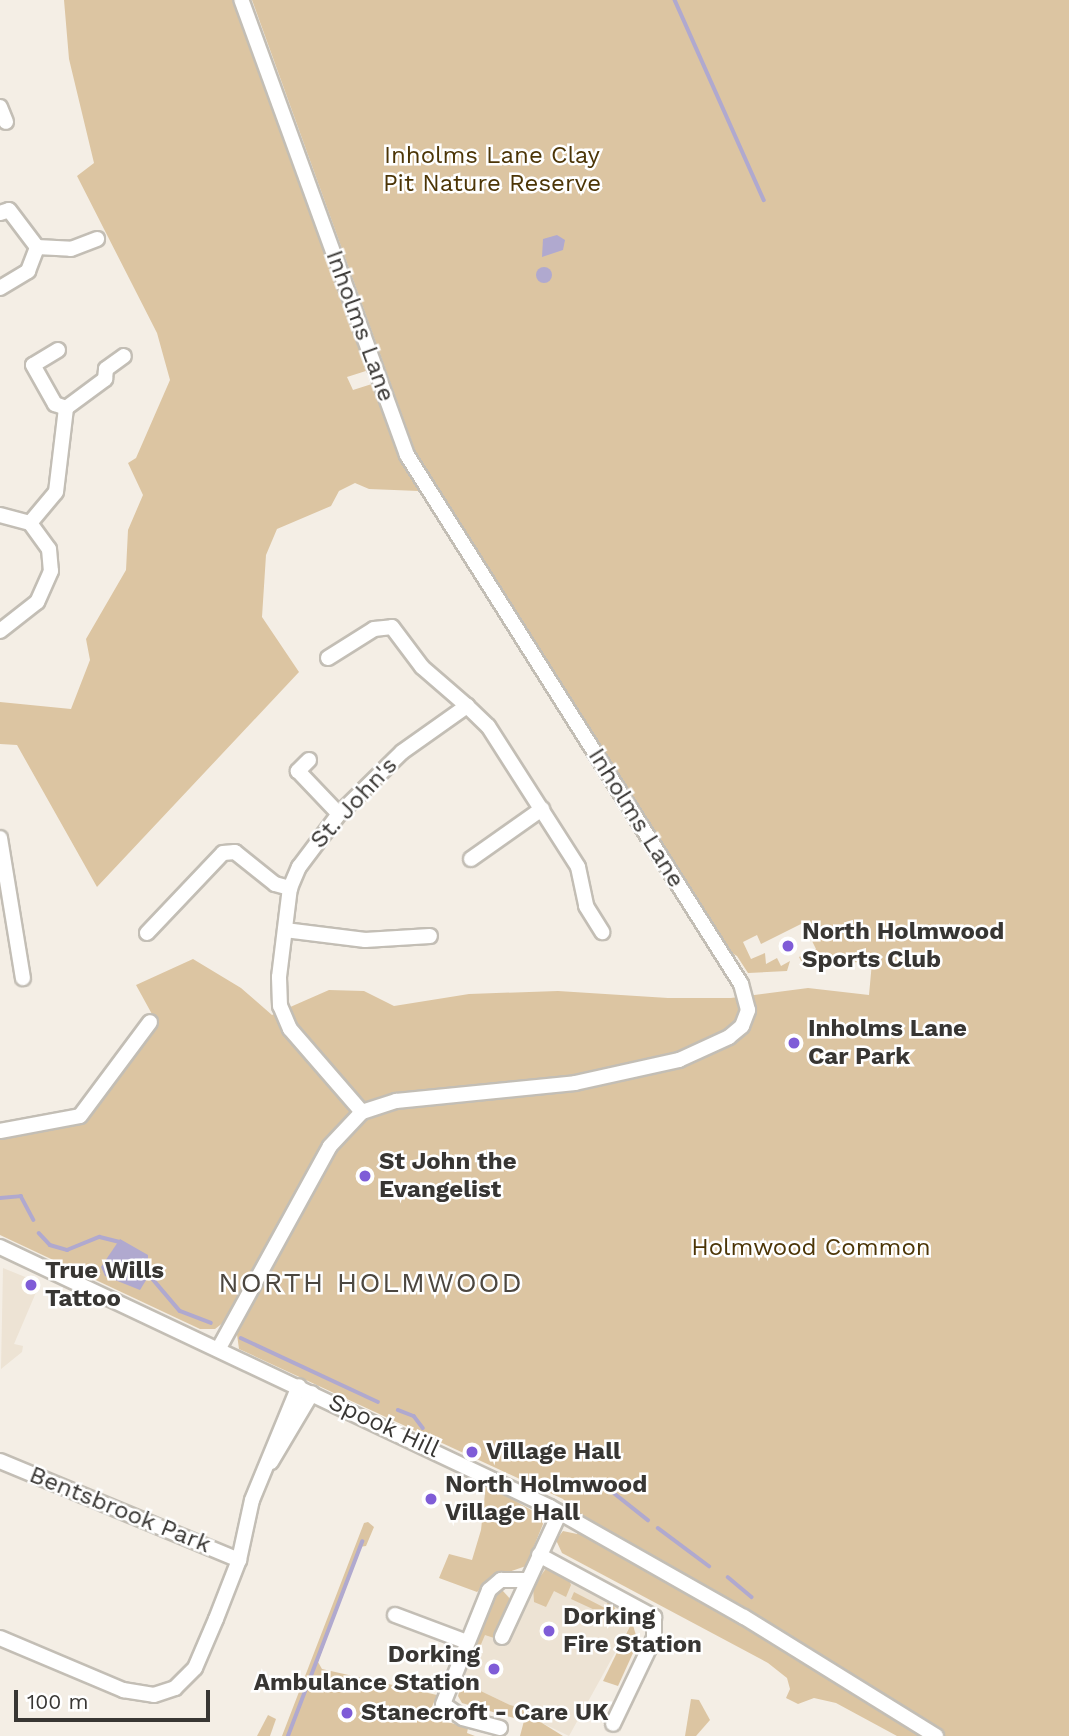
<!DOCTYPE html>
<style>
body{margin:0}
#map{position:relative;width:1069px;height:1736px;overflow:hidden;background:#f4eee5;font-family:"Work Sans",sans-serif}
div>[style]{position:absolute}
.built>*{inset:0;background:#ede3d4}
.green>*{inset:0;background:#dcc5a2}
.water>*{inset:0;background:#b0a9cf}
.round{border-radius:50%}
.stream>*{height:3.5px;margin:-1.75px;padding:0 1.75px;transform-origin:1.75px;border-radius:1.75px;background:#b0a9cf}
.roads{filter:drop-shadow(2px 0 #c3beb5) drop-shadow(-2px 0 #c3beb5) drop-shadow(0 2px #c3beb5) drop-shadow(0 -2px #c3beb5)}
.minor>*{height:14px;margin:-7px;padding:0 7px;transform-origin:7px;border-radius:7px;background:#fff}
.dots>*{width:19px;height:19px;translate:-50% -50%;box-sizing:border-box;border:4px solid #fff;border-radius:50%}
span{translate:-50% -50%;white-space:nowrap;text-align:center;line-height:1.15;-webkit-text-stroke:5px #fff;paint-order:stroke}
.park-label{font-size:24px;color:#4c3506}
.street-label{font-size:24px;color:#383633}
.poi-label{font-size:24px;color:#383633;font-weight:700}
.left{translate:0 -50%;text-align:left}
.right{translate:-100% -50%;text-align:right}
.quarter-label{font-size:28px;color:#4c4740;letter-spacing:2px}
.scale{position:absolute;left:14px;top:1690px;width:196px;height:32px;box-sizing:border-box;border:4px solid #383633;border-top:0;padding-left:9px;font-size:21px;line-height:24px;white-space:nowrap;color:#383633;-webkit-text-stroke:5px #fff;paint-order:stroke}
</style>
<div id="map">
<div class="built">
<i style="clip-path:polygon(3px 1268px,40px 1283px,14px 1344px,23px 1346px,22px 1352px,1px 1369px)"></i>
<i style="clip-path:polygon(548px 1566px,628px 1609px,632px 1622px,569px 1736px,542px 1723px,537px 1711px,510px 1705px,462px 1682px,486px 1615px,502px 1590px,511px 1599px,527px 1598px,539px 1573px)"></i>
</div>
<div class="green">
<i style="clip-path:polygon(64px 0,236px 0,369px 370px,347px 377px,353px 390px,375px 383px,400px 461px,419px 491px,369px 489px,355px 483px,339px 491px,331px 506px,277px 529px,266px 555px,262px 617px,299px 672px,97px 887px,17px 745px,0 744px,0 702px,71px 709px,90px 660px,86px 639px,126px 570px,128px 530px,143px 495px,128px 463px,136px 458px,170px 380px,157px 333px,77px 176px,94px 163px,69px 59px)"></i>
<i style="clip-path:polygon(252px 0,1069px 0,1069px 1736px,897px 1736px,836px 1703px,814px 1698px,798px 1704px,786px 1698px,790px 1689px,787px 1678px,768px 1663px,562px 1553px,556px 1540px,563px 1531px,577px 1534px,584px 1521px,563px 1499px,239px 1349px,236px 1327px,224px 1322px,215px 1329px,200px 1329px,0 1235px,0 1138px,81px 1123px,95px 1110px,153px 1016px,136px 985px,193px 959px,241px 988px,272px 1015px,329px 990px,364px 991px,394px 1006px,469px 994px,558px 991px,668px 998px,731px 998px,808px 988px,869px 995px,872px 962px,802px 963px,799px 957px,816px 949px,803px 923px,761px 944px,757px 935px,743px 942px,751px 959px,765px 953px,766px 964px,777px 958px,781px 966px,790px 961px,787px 971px,748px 973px,737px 956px,727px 950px,418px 459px)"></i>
<i style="clip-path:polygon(486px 1484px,540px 1515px,543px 1524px,526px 1566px,491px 1578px,477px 1592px,439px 1578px,449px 1554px,472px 1560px,481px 1530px)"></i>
<i style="clip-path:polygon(368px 1522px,374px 1527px,366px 1546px,359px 1547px,318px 1662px,322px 1669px,437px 1695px,428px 1716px,468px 1728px,467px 1733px,475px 1736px,282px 1736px,364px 1523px)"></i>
<i style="clip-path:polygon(548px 1566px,567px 1575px,571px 1585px,566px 1597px,554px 1591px,546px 1607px,534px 1602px,533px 1586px)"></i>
<i style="clip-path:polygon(502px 1590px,510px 1599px,494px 1638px,485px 1635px,479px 1649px,473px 1648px,496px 1592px)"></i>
<i style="clip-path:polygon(574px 1592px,605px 1608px,609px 1600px,615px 1608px,612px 1618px,571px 1599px)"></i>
<i style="clip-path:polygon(632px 1622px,638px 1642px,618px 1686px,603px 1681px)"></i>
<i style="clip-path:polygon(462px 1682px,510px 1705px,537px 1711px,542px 1723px,563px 1736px,520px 1736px,524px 1721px,462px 1703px,458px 1696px)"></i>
<i style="clip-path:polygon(691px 1699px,699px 1700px,710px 1720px,696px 1736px,685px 1736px)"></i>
<i style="clip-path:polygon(268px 1715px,276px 1719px,270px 1736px,257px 1736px)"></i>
</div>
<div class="water">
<i style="clip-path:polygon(557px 235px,565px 240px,563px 250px,542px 257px,543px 239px)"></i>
<i class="round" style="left:536px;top:267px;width:16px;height:16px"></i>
<i style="clip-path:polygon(120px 1239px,148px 1255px,148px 1277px,140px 1290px,105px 1276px,101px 1267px)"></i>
</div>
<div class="stream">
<i style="left:675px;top:0;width:219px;rotate:66deg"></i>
<i style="left:0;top:1198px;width:21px;rotate:-5deg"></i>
<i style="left:21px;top:1196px;width:27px;rotate:62deg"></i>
<i style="left:39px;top:1233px;width:16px;rotate:47deg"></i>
<i style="left:50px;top:1245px;width:18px;rotate:16deg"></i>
<i style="left:67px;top:1250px;width:35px;rotate:-22deg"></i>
<i style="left:100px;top:1237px;width:21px;rotate:14deg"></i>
<i style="left:146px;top:1271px;width:52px;rotate:49.6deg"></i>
<i style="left:180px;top:1311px;width:33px;rotate:21deg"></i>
<i style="left:241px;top:1338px;width:151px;rotate:25deg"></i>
<i style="left:398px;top:1410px;width:17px;rotate:21deg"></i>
<i style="left:414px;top:1416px;width:15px;rotate:53deg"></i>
<i style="left:609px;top:1489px;width:50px;rotate:38.5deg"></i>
<i style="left:658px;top:1528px;width:64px;rotate:36.7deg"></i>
<i style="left:728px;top:1577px;width:31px;rotate:40deg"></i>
<i style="left:288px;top:1736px;width:208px;rotate:-69.1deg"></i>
</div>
<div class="roads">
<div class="minor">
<i style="left:0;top:107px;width:16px;rotate:68deg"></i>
<i style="left:0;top:213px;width:9px;rotate:-18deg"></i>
<i style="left:9px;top:210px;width:46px;rotate:52.9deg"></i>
<i style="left:37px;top:247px;width:34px;rotate:3deg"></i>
<i style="left:71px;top:249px;width:28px;rotate:-21deg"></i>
<i style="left:0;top:288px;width:33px;rotate:-31deg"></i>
<i style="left:28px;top:271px;width:26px;rotate:-69deg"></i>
<i style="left:58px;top:350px;width:29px;rotate:149deg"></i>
<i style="left:33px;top:365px;width:45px;rotate:60.6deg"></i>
<i style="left:55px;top:404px;width:12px;rotate:20deg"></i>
<i style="left:0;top:515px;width:31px;rotate:15deg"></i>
<i style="left:30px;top:523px;width:32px;rotate:54deg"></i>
<i style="left:49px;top:549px;width:22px;rotate:85deg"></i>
<i style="left:51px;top:571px;width:34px;rotate:114deg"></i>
<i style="left:37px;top:602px;width:47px;rotate:141.9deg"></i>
<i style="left:30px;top:523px;width:40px;rotate:-50deg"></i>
<i style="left:56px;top:492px;width:85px;rotate:-83.2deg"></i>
<i style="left:66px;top:408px;width:49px;rotate:-36.6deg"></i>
<i style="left:105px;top:379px;width:10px;rotate:-84deg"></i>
<i style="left:106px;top:369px;width:22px;rotate:-36deg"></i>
<i style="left:328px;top:658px;width:54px;rotate:-32.2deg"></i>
<i style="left:374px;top:629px;width:18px;rotate:-6deg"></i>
<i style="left:392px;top:627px;width:50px;rotate:53.1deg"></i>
<i style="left:422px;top:667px;width:60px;rotate:40.9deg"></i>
<i style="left:309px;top:760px;width:16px;rotate:135deg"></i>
<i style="left:298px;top:771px;width:59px;rotate:46.4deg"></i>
<i style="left:0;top:838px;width:142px;rotate:80.7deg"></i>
<i style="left:471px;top:859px;width:87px;rotate:-35.2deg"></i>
<i style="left:285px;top:930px;width:81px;rotate:7.1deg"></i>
<i style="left:365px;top:940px;width:65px;rotate:-3.5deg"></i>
<i style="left:147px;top:933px;width:110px;rotate:-46.5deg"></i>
<i style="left:223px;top:853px;width:12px;rotate:-5deg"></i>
<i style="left:235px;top:852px;width:51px;rotate:38.7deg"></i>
<i style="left:275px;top:884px;width:16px;rotate:15deg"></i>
<i style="left:362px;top:1112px;width:110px;rotate:-130.9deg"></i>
<i style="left:290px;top:1029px;width:25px;rotate:-113deg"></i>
<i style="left:280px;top:1006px;width:29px;rotate:-92deg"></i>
<i style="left:279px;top:977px;width:90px;rotate:-83deg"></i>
<i style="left:290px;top:888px;width:23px;rotate:-67deg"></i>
<i style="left:299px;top:867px;width:66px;rotate:-53deg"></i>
<i style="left:339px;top:814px;width:88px;rotate:-44.5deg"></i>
<i style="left:402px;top:752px;width:80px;rotate:-35.3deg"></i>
<i style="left:467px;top:706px;width:29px;rotate:44deg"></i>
<i style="left:488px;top:726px;width:167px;rotate:57.4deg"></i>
<i style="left:578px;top:867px;width:40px;rotate:78deg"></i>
<i style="left:586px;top:906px;width:31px;rotate:58deg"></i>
<i style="left:0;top:1131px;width:81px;rotate:-10.6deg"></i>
<i style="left:80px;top:1116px;width:117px;rotate:-53.3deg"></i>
<i style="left:0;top:1247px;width:608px;rotate:25.3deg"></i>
<i style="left:550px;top:1507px;width:223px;rotate:29.6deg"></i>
<i style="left:744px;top:1617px;width:226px;rotate:31.8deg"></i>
<i style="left:219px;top:1348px;width:230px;rotate:-61.2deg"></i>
<i style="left:330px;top:1146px;width:47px;rotate:-46.7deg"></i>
<i style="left:362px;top:1112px;width:36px;rotate:-18deg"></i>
<i style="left:396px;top:1101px;width:180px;rotate:-5.7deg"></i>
<i style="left:575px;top:1083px;width:107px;rotate:-12.5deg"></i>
<i style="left:679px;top:1060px;width:55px;rotate:-24.7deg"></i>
<i style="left:729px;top:1037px;width:17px;rotate:-40deg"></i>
<i style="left:742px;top:1026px;width:17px;rotate:-69deg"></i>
<i style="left:748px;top:1010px;width:27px;rotate:-105deg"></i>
<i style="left:741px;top:984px;width:626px;rotate:-122.27deg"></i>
<i style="left:407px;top:455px;width:484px;rotate:-110deg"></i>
<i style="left:0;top:1461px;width:259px;rotate:22.5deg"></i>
<i style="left:271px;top:1462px;width:80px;rotate:-59.3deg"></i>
<i style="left:539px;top:1555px;width:131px;rotate:28.3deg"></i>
<i style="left:654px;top:1617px;width:21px;rotate:90deg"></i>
<i style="left:654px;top:1638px;width:95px;rotate:115.5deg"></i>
<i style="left:395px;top:1615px;width:77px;rotate:20.6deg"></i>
<i style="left:502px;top:1637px;width:136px;rotate:-65.1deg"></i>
<i style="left:0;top:1638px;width:134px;rotate:22.9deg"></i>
<i style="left:123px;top:1690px;width:31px;rotate:9deg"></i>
<i style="left:154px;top:1695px;width:22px;rotate:-18deg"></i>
<i style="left:175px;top:1688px;width:28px;rotate:-45deg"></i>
<i style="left:195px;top:1668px;width:53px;rotate:-66.8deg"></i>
<i style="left:216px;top:1619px;width:63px;rotate:-68.7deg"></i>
<i style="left:239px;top:1560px;width:61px;rotate:-77.8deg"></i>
<i style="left:252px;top:1500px;width:123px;rotate:-67.6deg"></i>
<i style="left:500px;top:1728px;width:38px;rotate:-165deg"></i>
<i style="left:463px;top:1718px;width:24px;rotate:-145deg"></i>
<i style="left:443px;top:1704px;width:123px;rotate:-68deg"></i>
<i style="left:489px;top:1590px;width:16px;rotate:-40deg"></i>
<i style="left:501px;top:1580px;width:26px"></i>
</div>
</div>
<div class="dots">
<i style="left:788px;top:946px;background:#7f5cd7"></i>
<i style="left:794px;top:1043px;background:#7f5cd7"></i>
<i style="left:365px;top:1176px;background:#7f5cd7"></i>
<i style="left:31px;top:1285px;background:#7f5cd7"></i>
<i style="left:472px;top:1452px;background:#7f5cd7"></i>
<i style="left:431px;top:1499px;background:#7f5cd7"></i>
<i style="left:549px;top:1631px;background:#7f5cd7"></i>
<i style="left:494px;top:1669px;background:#7f5cd7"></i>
<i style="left:347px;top:1713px;background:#7f5cd7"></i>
</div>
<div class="park-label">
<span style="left:492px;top:170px">Inholms Lane Clay<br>Pit Nature Reserve</span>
<span style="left:811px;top:1248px">Holmwood Common</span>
</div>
<div class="street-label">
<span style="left:360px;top:326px;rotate:70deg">Inholms Lane</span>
<span style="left:354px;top:803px;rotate:-47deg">St. John's</span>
<span style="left:636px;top:818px;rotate:58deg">Inholms Lane</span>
<span style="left:384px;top:1426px;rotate:25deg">Spook Hill</span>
<span style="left:120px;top:1510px;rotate:22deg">Bentsbrook Park</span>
</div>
<div class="poi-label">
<span class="left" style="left:802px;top:946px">North Holmwood<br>Sports Club</span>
<span class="left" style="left:808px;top:1043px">Inholms Lane<br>Car Park</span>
<span class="left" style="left:379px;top:1176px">St John the<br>Evangelist</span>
<span class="left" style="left:45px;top:1285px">True Wills<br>Tattoo</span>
<span class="left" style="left:486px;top:1452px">Village Hall</span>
<span class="left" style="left:445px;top:1499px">North Holmwood<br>Village Hall</span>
<span class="left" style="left:563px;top:1631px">Dorking<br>Fire Station</span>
<span class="right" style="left:480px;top:1669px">Dorking<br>Ambulance Station</span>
<span class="left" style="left:361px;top:1713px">Stanecroft - Care UK</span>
</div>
<div class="quarter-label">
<span style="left:371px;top:1283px">NORTH HOLMWOOD</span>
</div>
<div class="scale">100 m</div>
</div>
